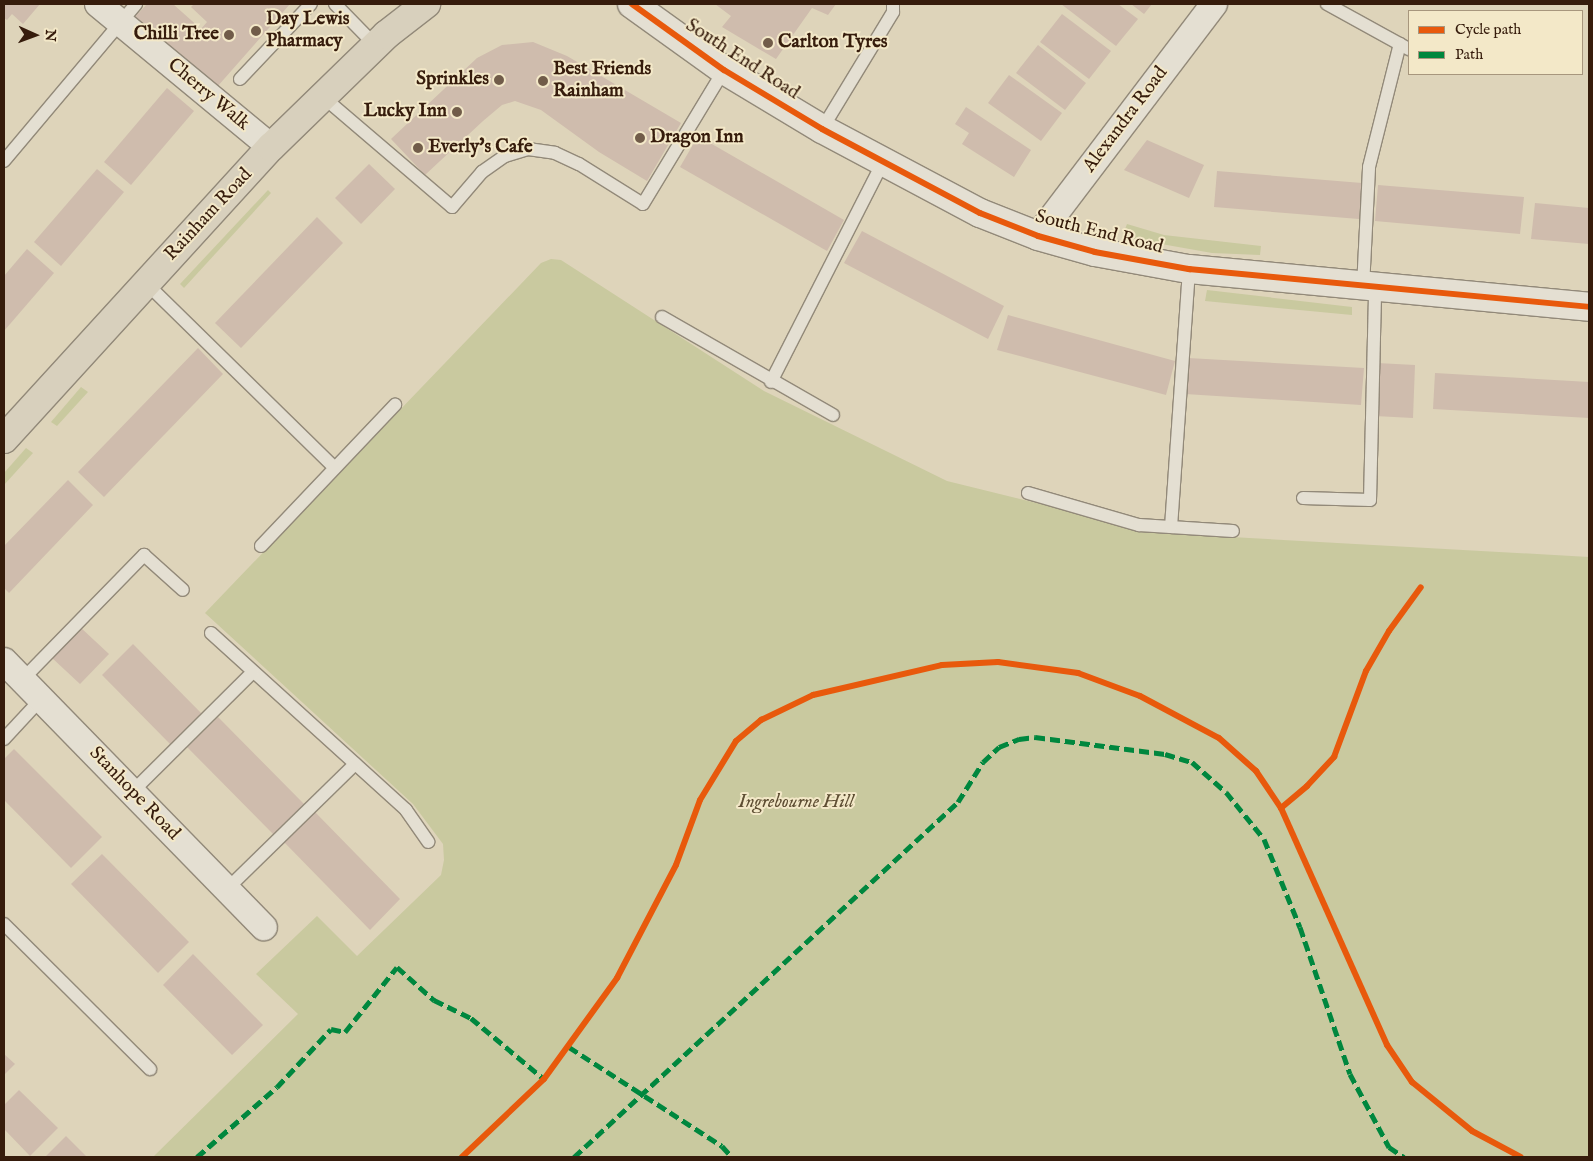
<!DOCTYPE html>
<style>
body{margin:0}
#map{position:relative;width:1593px;height:1161px;overflow:hidden;background:#ded4ba;font-family:"IM FELL English",serif}
div>[style]{position:absolute}
.green>*{inset:0;background:#c9c99f}
.building>*{inset:0;background:#cfbcad}
.roads{filter:drop-shadow(1px 0 #928979) drop-shadow(-1px 0 #928979) drop-shadow(0 1px #928979) drop-shadow(0 -1px #928979)}
.lane>*{height:12px;margin:-6px;padding:0 6px;transform-origin:6px;border-radius:6px;background:#e4dfd2}
.street>*{height:26px;margin:-13px;padding:0 13px;transform-origin:13px;border-radius:13px;background:#e4dfd2}
.secondary>*{height:28px;margin:-14px;padding:0 14px;transform-origin:14px;border-radius:14px;background:#e4dfd2}
.primary>*{height:28px;margin:-14px;padding:0 14px;transform-origin:14px;border-radius:14px;background:#d8d0bd}
.quiet>*{height:5px;margin-top:-2.5px;transform-origin:0;background:repeating-linear-gradient(90deg,#00873e 0 10px,transparent 0 15px)}
.cycleway>*{height:6px;margin:-3px;padding:0 3px;transform-origin:3px;border-radius:3px;background:#e8590c}
.dots>*{width:14px;height:14px;translate:-50% -50%;box-sizing:border-box;border:2px solid #f3e8c8;border-radius:50%}
span{translate:-50% -50%;white-space:nowrap;text-align:center;line-height:1.15;-webkit-text-stroke:4px #f3e8c8;paint-order:stroke}
.poi-label{font-size:19px;color:#361c0c;font-weight:700}
.left{translate:0 -50%;text-align:left}
.right{translate:-100% -50%;text-align:right}
.street-label{font-size:19px;color:#361c0c}
.park-label{font-size:19px;color:#5d4d32;font-style:italic}
.frame{position:absolute;inset:0;border:5px solid #361c0c;pointer-events:none}
.legend{position:absolute;left:1408px;top:10px;width:175px;height:65px;box-sizing:border-box;background:#f3e8c8;border:1px solid #a7967d;margin:0;padding:6px 9px;list-style:none;font-size:15px;color:#361c0c}
.legend li{display:flex;align-items:center;gap:10px;height:25px}
.legend b{width:25px;border:1px solid #a7967d}
.north{position:absolute;left:10px;top:10px;width:50px;height:50px;-webkit-text-stroke:4px #f3e8c8;paint-order:stroke;rotate:92deg;font-size:14px;font-weight:700;line-height:20px;text-align:center;color:#361c0c}
.north::after{content:'';display:block;margin:auto;width:18px;height:22px;background:#361c0c;clip-path:polygon(50% 0,100% 100%,50% 72%,0 100%)}
</style>
<div id="map">
<div class="green">
<i style="clip-path:polygon(268px 190px,271px 193px,184px 288px,180px 284px)"></i>
<i style="clip-path:polygon(1127px 224px,1164px 235px,1261px 246px,1260px 255px,1212px 253px,1122px 237px)"></i>
<i style="clip-path:polygon(551px 259px,561px 260px,764px 391px,947px 481px,1159px 533px,1589px 557px,1589px 1157px,153px 1157px,298px 1014px,256px 974px,317px 916px,357px 956px,441px 875px,444px 860px,443px 844px,413px 804px,205px 613px,541px 263px)"></i>
<i style="clip-path:polygon(1207px 290px,1352px 307px,1352px 315px,1205px 301px)"></i>
<i style="clip-path:polygon(81px 387px,88px 392px,57px 426px,51px 422px)"></i>
<i style="clip-path:polygon(26px 448px,33px 453px,4px 485px,4px 473px)"></i>
</div>
<div class="building">
<i style="clip-path:polygon(4px 4px,40px 4px,23px 24px,12px 14px,7px 20px,4px 18px)"></i>
<i style="clip-path:polygon(147px 4px,173px 4px,201px 29px,207px 22px,191px 7px,194px 4px,290px 4px,217px 87px,135px 17px)"></i>
<i style="clip-path:polygon(715px 4px,836px 4px,828px 15px,812px 8px,776px 59px,722px 27px,731px 16px)"></i>
<i style="clip-path:polygon(1061px 4px,1118px 4px,1138px 19px,1116px 46px)"></i>
<i style="clip-path:polygon(1131px 4px,1152px 4px,1144px 14px)"></i>
<i style="clip-path:polygon(1062px 14px,1111px 51px,1089px 79px,1040px 42px)"></i>
<i style="clip-path:polygon(533px 42px,567px 56px,681px 123px,647px 181px,599px 152px,541px 110px,515px 101px,502px 105px,483px 121px,425px 175px,391px 139px,477px 58px,502px 45px)"></i>
<i style="clip-path:polygon(1038px 45px,1086px 83px,1065px 110px,1016px 73px)"></i>
<i style="clip-path:polygon(1009px 75px,1062px 113px,1041px 141px,988px 103px)"></i>
<i style="clip-path:polygon(167px 88px,194px 111px,131px 185px,104px 162px)"></i>
<i style="clip-path:polygon(966px 107px,1031px 150px,1014px 177px,962px 144px,969px 133px,955px 124px)"></i>
<i style="clip-path:polygon(698px 136px,844px 220px,827px 251px,680px 167px)"></i>
<i style="clip-path:polygon(1147px 140px,1204px 165px,1189px 198px,1124px 170px)"></i>
<i style="clip-path:polygon(369px 164px,395px 189px,361px 224px,335px 198px)"></i>
<i style="clip-path:polygon(97px 169px,124px 192px,61px 266px,34px 242px)"></i>
<i style="clip-path:polygon(1217px 171px,1362px 183px,1359px 219px,1214px 207px)"></i>
<i style="clip-path:polygon(1378px 185px,1524px 197px,1520px 234px,1375px 221px)"></i>
<i style="clip-path:polygon(1535px 203px,1589px 208px,1589px 244px,1531px 239px)"></i>
<i style="clip-path:polygon(317px 217px,343px 243px,241px 348px,215px 323px)"></i>
<i style="clip-path:polygon(862px 231px,1004px 306px,988px 339px,844px 263px)"></i>
<i style="clip-path:polygon(27px 249px,54px 273px,4px 331px,4px 276px)"></i>
<i style="clip-path:polygon(1008px 315px,1175px 361px,1166px 395px,997px 350px)"></i>
<i style="clip-path:polygon(198px 348px,223px 374px,104px 497px,78px 472px)"></i>
<i style="clip-path:polygon(1188px 358px,1364px 368px,1361px 405px,1185px 394px)"></i>
<i style="clip-path:polygon(1377px 363px,1415px 365px,1413px 418px,1375px 416px)"></i>
<i style="clip-path:polygon(1435px 373px,1589px 382px,1589px 418px,1433px 409px)"></i>
<i style="clip-path:polygon(68px 480px,93px 505px,9px 593px,4px 588px,4px 546px)"></i>
<i style="clip-path:polygon(80px 627px,109px 654px,80px 684px,51px 657px)"></i>
<i style="clip-path:polygon(133px 644px,203px 715px,172px 746px,102px 675px)"></i>
<i style="clip-path:polygon(218px 717px,305px 805px,275px 836px,187px 747px)"></i>
<i style="clip-path:polygon(14px 749px,102px 837px,71px 868px,4px 800px,4px 759px)"></i>
<i style="clip-path:polygon(314px 811px,400px 899px,370px 930px,283px 841px)"></i>
<i style="clip-path:polygon(102px 854px,189px 942px,158px 973px,71px 884px)"></i>
<i style="clip-path:polygon(193px 954px,263px 1025px,232px 1055px,163px 985px)"></i>
<i style="clip-path:polygon(4px 1054px,15px 1064px,4px 1075px)"></i>
<i style="clip-path:polygon(19px 1090px,58px 1128px,30px 1156px,4px 1129px,4px 1105px)"></i>
<i style="clip-path:polygon(66px 1136px,87px 1157px,45px 1157px)"></i>
</div>
<div class="roads">
<div class="lane">
<i style="left:335px;top:4px;width:57px;rotate:45.7deg"></i>
<i style="left:1327px;top:4px;width:94px;rotate:28.8deg"></i>
<i style="left:240px;top:79px;width:103px;rotate:-46.6deg"></i>
<i style="left:322px;top:96px;width:171px;rotate:40.5deg"></i>
<i style="left:452px;top:207px;width:46px;rotate:-49.4deg"></i>
<i style="left:482px;top:172px;width:28px;rotate:-35deg"></i>
<i style="left:505px;top:156px;width:24px;rotate:-17deg"></i>
<i style="left:528px;top:149px;width:27px;rotate:8deg"></i>
<i style="left:555px;top:153px;width:26px;rotate:25deg"></i>
<i style="left:579px;top:164px;width:75px;rotate:32deg"></i>
<i style="left:643px;top:204px;width:157px;rotate:-58.8deg"></i>
<i style="left:822px;top:129px;width:137px;rotate:-58.7deg"></i>
<i style="left:893px;top:12px;width:8px;rotate:-90deg"></i>
<i style="left:4px;top:161px;width:205px;rotate:-49.9deg"></i>
<i style="left:146px;top:283px;width:264px;rotate:44.4deg"></i>
<i style="left:1363px;top:287px;width:120px;rotate:-87.1deg"></i>
<i style="left:1369px;top:167px;width:127px;rotate:-75.9deg"></i>
<i style="left:662px;top:317px;width:197px;rotate:29.8deg"></i>
<i style="left:771px;top:382px;width:247px;rotate:-63deg"></i>
<i style="left:1028px;top:493px;width:116px;rotate:16.1deg"></i>
<i style="left:1139px;top:525px;width:94px;rotate:3.7deg"></i>
<i style="left:1303px;top:498px;width:67px;rotate:1.7deg"></i>
<i style="left:1370px;top:500px;width:211px;rotate:-88.6deg"></i>
<i style="left:1171px;top:527px;width:259px;rotate:-86deg"></i>
<i style="left:261px;top:546px;width:195px;rotate:-46.5deg"></i>
<i style="left:211px;top:633px;width:263px;rotate:42.2deg"></i>
<i style="left:406px;top:810px;width:39px;rotate:55deg"></i>
<i style="left:22px;top:680px;width:175px;rotate:-45.7deg"></i>
<i style="left:144px;top:555px;width:52px;rotate:41.9deg"></i>
<i style="left:4px;top:739px;width:54px;rotate:-47.2deg"></i>
<i style="left:132px;top:792px;width:170px;rotate:-44.8deg"></i>
<i style="left:227px;top:889px;width:179px;rotate:-44.3deg"></i>
<i style="left:4px;top:924px;width:206px;rotate:44.8deg"></i>
</div>
<div class="street">
<i style="left:98px;top:4px;width:224px;rotate:39.6deg"></i>
<i style="left:1038px;top:236px;width:291px;rotate:-52.8deg"></i>
<i style="left:4px;top:661px;width:372px;rotate:45.7deg"></i>
</div>
<div class="secondary">
<i style="left:632px;top:4px;width:113px;rotate:35.7deg"></i>
<i style="left:724px;top:70px;width:114px;rotate:31deg"></i>
<i style="left:822px;top:129px;width:179px;rotate:28deg"></i>
<i style="left:980px;top:213px;width:62px;rotate:21.6deg"></i>
<i style="left:1038px;top:236px;width:59px;rotate:15.7deg"></i>
<i style="left:1095px;top:252px;width:96px;rotate:10.3deg"></i>
<i style="left:1189px;top:269px;width:402px;rotate:5.4deg"></i>
</div>
<div class="primary">
<i style="left:4px;top:439px;width:396px;rotate:-47.6deg"></i>
<i style="left:271px;top:147px;width:161px;rotate:-44.2deg"></i>
<i style="left:386px;top:35px;width:51px;rotate:-37.8deg"></i>
</div>
</div>
<div class="quiet">
<i style="left:569px;top:1047px;width:182px;rotate:32.9deg"></i>
<i style="left:722px;top:1146px;width:15px;rotate:48deg"></i>
<i style="left:197px;top:1157px;width:106px;rotate:-41.2deg"></i>
<i style="left:277px;top:1087px;width:79px;rotate:-47deg"></i>
<i style="left:331px;top:1029px;width:14px;rotate:12deg"></i>
<i style="left:345px;top:1032px;width:83px;rotate:-51.3deg"></i>
<i style="left:397px;top:967px;width:50px;rotate:41.7deg"></i>
<i style="left:434px;top:1000px;width:41px;rotate:25.9deg"></i>
<i style="left:471px;top:1018px;width:95px;rotate:39.9deg"></i>
<i style="left:574px;top:1157px;width:523px;rotate:-42.75deg"></i>
<i style="left:958px;top:802px;width:47px;rotate:-58deg"></i>
<i style="left:983px;top:762px;width:22px;rotate:-43deg"></i>
<i style="left:999px;top:747px;width:22px;rotate:-22deg"></i>
<i style="left:1019px;top:739px;width:16px;rotate:-7deg"></i>
<i style="left:1035px;top:737px;width:131px;rotate:7.5deg"></i>
<i style="left:1165px;top:754px;width:28px;rotate:17deg"></i>
<i style="left:1192px;top:762px;width:45px;rotate:41.4deg"></i>
<i style="left:1226px;top:792px;width:60px;rotate:51deg"></i>
<i style="left:1264px;top:839px;width:95px;rotate:67.8deg"></i>
<i style="left:1300px;top:927px;width:155px;rotate:71.2deg"></i>
<i style="left:1350px;top:1074px;width:83px;rotate:61.9deg"></i>
<i style="left:1389px;top:1147px;width:18px;rotate:34deg"></i>
</div>
<div class="cycleway">
<i style="left:632px;top:4px;width:113px;rotate:35.7deg"></i>
<i style="left:724px;top:70px;width:114px;rotate:31deg"></i>
<i style="left:822px;top:129px;width:179px;rotate:28deg"></i>
<i style="left:980px;top:213px;width:62px;rotate:21.6deg"></i>
<i style="left:1038px;top:236px;width:59px;rotate:15.7deg"></i>
<i style="left:1095px;top:252px;width:96px;rotate:10.3deg"></i>
<i style="left:1189px;top:269px;width:402px;rotate:5.4deg"></i>
<i style="left:1281px;top:808px;width:34px;rotate:-40deg"></i>
<i style="left:1307px;top:786px;width:40px;rotate:-47deg"></i>
<i style="left:1334px;top:757px;width:92px;rotate:-69.6deg"></i>
<i style="left:1366px;top:671px;width:46px;rotate:-60.1deg"></i>
<i style="left:1389px;top:631px;width:54px;rotate:-54deg"></i>
<i style="left:462px;top:1157px;width:113px;rotate:-43.6deg"></i>
<i style="left:544px;top:1079px;width:125px;rotate:-54.1deg"></i>
<i style="left:617px;top:978px;width:127px;rotate:-62.4deg"></i>
<i style="left:676px;top:865px;width:69px;rotate:-69.7deg"></i>
<i style="left:700px;top:800px;width:69px;rotate:-58.6deg"></i>
<i style="left:736px;top:741px;width:33px;rotate:-40deg"></i>
<i style="left:761px;top:720px;width:58px;rotate:-25.7deg"></i>
<i style="left:813px;top:695px;width:132px;rotate:-13.1deg"></i>
<i style="left:942px;top:665px;width:56px;rotate:-3.1deg"></i>
<i style="left:998px;top:662px;width:81px;rotate:7.8deg"></i>
<i style="left:1078px;top:673px;width:66px;rotate:20.4deg"></i>
<i style="left:1140px;top:696px;width:89px;rotate:28deg"></i>
<i style="left:1219px;top:738px;width:50px;rotate:41.7deg"></i>
<i style="left:1256px;top:771px;width:45px;rotate:56deg"></i>
<i style="left:1281px;top:808px;width:260px;rotate:65.9deg"></i>
<i style="left:1387px;top:1045px;width:45px;rotate:56deg"></i>
<i style="left:1412px;top:1082px;width:77px;rotate:39.2deg"></i>
<i style="left:1472px;top:1131px;width:55px;rotate:28deg"></i>
</div>
<div class="dots">
<i style="left:256px;top:31px;background:#715c49"></i>
<i style="left:229px;top:35px;background:#715c49"></i>
<i style="left:768px;top:43px;background:#715c49"></i>
<i style="left:499px;top:80px;background:#715c49"></i>
<i style="left:543px;top:81px;background:#715c49"></i>
<i style="left:457px;top:112px;background:#715c49"></i>
<i style="left:640px;top:138px;background:#715c49"></i>
<i style="left:418px;top:148px;background:#715c49"></i>
</div>
<div class="poi-label">
<span class="left" style="left:266px;top:31px">Day Lewis<br>Pharmacy</span>
<span class="right" style="left:219px;top:35px">Chilli Tree</span>
<span class="left" style="left:778px;top:43px">Carlton Tyres</span>
<span class="left" style="left:553px;top:81px">Best Friends<br>Rainham</span>
<span class="right" style="left:489px;top:80px">Sprinkles</span>
<span class="right" style="left:447px;top:112px">Lucky Inn</span>
<span class="left" style="left:650px;top:138px">Dragon Inn</span>
<span class="left" style="left:428px;top:148px">Everly's Cafe</span>
</div>
<div class="street-label">
<span style="left:742px;top:60px;rotate:33deg">South End Road</span>
<span style="left:208px;top:95px;rotate:40deg">Cherry Walk</span>
<span style="left:1126px;top:120px;rotate:-53deg">Alexandra Road</span>
<span style="left:209px;top:215px;rotate:-47deg">Rainham Road</span>
<span style="left:1099px;top:233px;rotate:14deg">South End Road</span>
<span style="left:134px;top:794px;rotate:46deg">Stanhope Road</span>
</div>
<div class="park-label">
<span style="left:796px;top:803px">Ingrebourne Hill</span>
</div>
<div class="frame"></div>
<ul class="legend">
<li><b style="height:6px;background:#e8590c"></b>Cycle path</li>
<li><b style="height:6px;background:#00873e"></b>Path</li>
</ul>
<div class="north">N</div>
</div>
